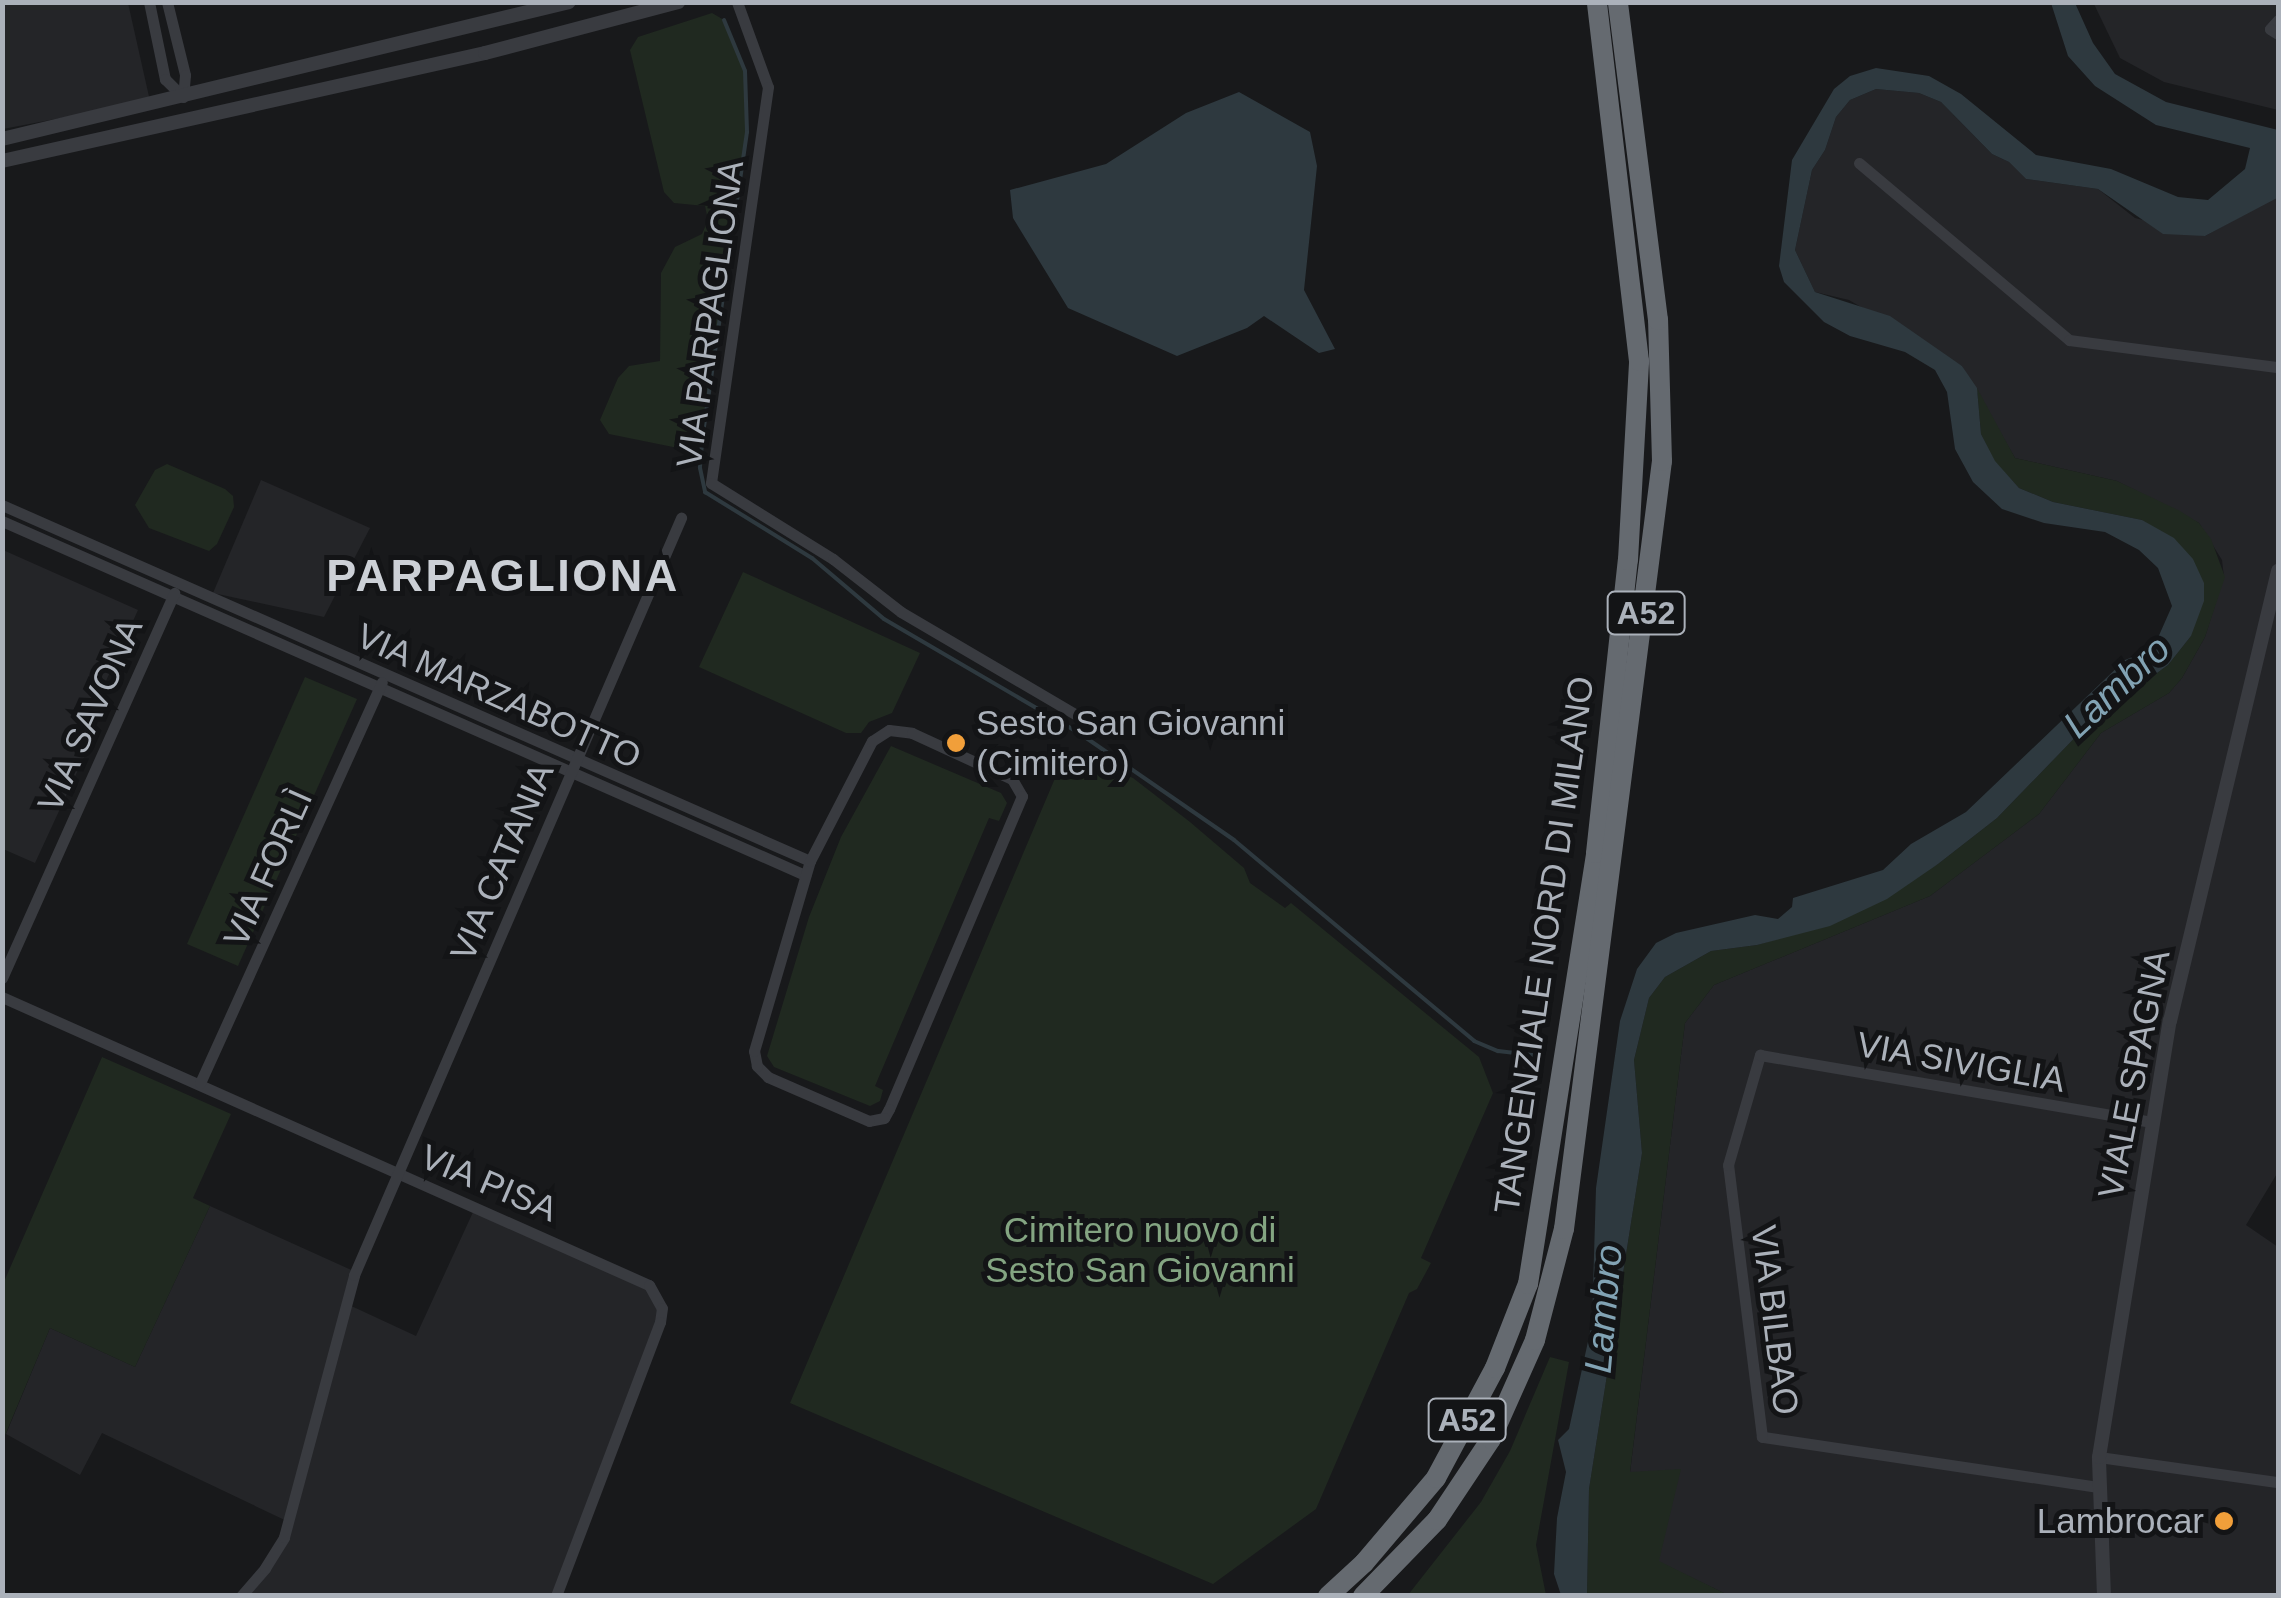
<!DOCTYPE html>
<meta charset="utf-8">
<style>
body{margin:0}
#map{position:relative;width:2281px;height:1598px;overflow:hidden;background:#18191b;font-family:Helvetica,sans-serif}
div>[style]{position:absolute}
.built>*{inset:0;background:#242528}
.green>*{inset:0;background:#202920}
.water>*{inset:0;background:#2e393f}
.stream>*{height:4px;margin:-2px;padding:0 2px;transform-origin:2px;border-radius:2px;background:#2e393f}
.minor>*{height:11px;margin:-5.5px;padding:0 5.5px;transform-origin:5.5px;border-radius:5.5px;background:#393b40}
.tertiary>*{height:14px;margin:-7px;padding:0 7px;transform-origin:7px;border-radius:7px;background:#393b40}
.motorway>*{height:20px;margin:-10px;padding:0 10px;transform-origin:10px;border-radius:10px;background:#656a70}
.dots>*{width:28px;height:28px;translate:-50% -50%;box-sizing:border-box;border:5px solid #131416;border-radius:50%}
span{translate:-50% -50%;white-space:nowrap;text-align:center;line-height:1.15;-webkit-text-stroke:10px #131416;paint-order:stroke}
.shield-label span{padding:2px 8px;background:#131416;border:2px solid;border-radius:8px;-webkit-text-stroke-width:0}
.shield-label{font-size:32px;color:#abb1ba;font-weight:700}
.street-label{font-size:35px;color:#abb1ba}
.poi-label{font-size:35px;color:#abb1ba}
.left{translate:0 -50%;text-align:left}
.right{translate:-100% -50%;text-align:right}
.park-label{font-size:35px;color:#84a582}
.water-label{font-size:38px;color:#82a3b4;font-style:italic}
.district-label{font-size:45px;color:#ccd0d6;font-weight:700;letter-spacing:2.5px}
.frame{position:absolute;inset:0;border:5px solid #abb1ba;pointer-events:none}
</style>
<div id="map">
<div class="built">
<i style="clip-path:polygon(2093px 2px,2278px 3px,2278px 110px,2164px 82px,2120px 58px)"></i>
<i style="clip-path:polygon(3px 3px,128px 3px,150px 101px,3px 129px)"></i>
<i style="clip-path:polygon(1876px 89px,1919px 93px,1941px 102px,1992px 154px,2009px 162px,2026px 179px,2098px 189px,2135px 218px,2205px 236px,2278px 196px,2278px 1172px,2246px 1225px,2278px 1247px,2278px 1595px,1728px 1595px,1659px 1562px,1630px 1473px,1685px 1023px,1714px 985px,1930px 896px,2039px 814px,2101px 733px,2169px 693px,2182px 678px,2205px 637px,2224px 577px,2222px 560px,2199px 523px,2117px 481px,2015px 458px,1962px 366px,1849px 300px,1815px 292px,1795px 250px,1812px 170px,1825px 150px,1836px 117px,1850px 100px)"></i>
<i style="clip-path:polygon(261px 480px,370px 528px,324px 617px,213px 593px)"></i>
<i style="clip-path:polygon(3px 550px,138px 610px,74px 752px,84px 757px,35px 863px,3px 849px)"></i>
<i style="clip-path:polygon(210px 1206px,358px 1273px,347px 1304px,416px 1336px,474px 1210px,647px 1289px,658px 1309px,656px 1321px,553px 1595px,245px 1595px,291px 1523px,102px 1433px,80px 1475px,6px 1434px,50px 1328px,135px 1367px)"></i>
</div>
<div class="green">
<i style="clip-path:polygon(712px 13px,724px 20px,745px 71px,747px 132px,703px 432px,698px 447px,683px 449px,609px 434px,600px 420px,618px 378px,629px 366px,660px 361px,661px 273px,675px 247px,702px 234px,708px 220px,705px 206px,674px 203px,664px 192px,630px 50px,638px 37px)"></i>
<i style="clip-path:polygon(1977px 388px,2015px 458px,2117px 481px,2180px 511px,2199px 523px,2211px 539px,2225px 577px,2205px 637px,2182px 678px,2169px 693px,2101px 733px,2039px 814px,1930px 896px,1714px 985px,1685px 1023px,1630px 1472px,1681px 1469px,1659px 1561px,1728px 1595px,1587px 1595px,1589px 1489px,1642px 1153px,1634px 1060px,1649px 998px,1665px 977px,1711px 951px,1757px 945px,1784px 937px,1938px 864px,1997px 818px,2091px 721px,2168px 665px,2191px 636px,2142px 520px,2053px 502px,2019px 488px,1994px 461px,1981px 434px)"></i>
<i style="clip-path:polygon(167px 464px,225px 489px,233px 496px,234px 507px,217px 544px,209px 551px,149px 528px,135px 505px,155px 470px)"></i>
<i style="clip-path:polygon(743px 572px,920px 653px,892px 713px,869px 722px,861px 733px,846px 733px,699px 667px)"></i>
<i style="clip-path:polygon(305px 677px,357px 699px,238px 966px,187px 944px)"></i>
<i style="clip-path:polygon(891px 746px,1001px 793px,1007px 803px,999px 821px,989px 818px,875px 1086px,883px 1090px,880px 1101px,870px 1106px,774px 1067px,767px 1056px,809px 917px,841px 837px)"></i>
<i style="clip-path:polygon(1067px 750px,1133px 778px,1190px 822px,1244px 868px,1250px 883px,1285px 908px,1291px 903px,1479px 1057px,1493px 1093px,1421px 1258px,1431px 1263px,1417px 1289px,1409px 1293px,1316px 1509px,1213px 1584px,790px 1403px)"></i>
<i style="clip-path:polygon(102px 1057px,231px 1114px,193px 1198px,210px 1206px,135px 1367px,50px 1328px,3px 1440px,3px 1284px)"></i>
<i style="clip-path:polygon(1550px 1357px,1569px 1362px,1536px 1545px,1546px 1595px,1408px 1595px,1481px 1502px,1510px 1451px)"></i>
</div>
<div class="water">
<i style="clip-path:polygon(2051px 3px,2075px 3px,2093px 43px,2115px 74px,2166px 102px,2278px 130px,2277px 198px,2205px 236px,2163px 234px,2098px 189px,2026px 179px,2009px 162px,1992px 154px,1941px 102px,1919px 93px,1876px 89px,1850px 100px,1836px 117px,1825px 150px,1812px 170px,1795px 250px,1815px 292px,1890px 316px,1962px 366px,1977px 388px,1981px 434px,1995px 461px,2019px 488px,2053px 502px,2142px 520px,2174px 538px,2193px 559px,2204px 583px,2204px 601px,2191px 636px,2168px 665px,2091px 721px,1997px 818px,1938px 864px,1887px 899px,1830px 926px,1757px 945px,1711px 951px,1665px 977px,1649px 998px,1634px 1060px,1642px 1153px,1589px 1489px,1587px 1595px,1561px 1595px,1554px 1574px,1557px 1518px,1566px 1472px,1558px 1440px,1569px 1429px,1592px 1323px,1596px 1188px,1620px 1021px,1637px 969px,1656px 943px,1676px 933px,1755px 915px,1778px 919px,1792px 907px,1793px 898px,1883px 870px,1911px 844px,1966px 812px,2125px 660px,2153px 649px,2172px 606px,2158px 568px,2139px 550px,2105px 532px,2044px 523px,2002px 509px,1973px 482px,1955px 449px,1947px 392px,1935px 370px,1905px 352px,1850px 336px,1824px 322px,1784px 282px,1779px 266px,1792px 160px,1834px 89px,1850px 76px,1876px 68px,1929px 76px,1961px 94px,2036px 155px,2111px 169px,2178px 197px,2208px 200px,2245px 169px,2250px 148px,2156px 125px,2095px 86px,2068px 56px)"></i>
<i style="clip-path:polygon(1239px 92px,1310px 132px,1317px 166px,1304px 290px,1335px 349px,1319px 353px,1264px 316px,1247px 328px,1177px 356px,1068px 308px,1013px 218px,1010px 190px,1106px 164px,1186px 113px)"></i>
</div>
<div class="stream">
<i style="left:724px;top:20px;width:55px;rotate:67.6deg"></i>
<i style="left:745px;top:71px;width:61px;rotate:88.1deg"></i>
<i style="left:747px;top:132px;width:303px;rotate:98.3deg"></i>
<i style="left:703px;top:432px;width:36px;rotate:95deg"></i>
<i style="left:700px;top:468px;width:25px;rotate:78deg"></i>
<i style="left:705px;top:492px;width:126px;rotate:31.7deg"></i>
<i style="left:812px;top:558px;width:94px;rotate:40.3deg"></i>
<i style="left:884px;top:619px;width:226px;rotate:30.3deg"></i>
<i style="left:1079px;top:733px;width:188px;rotate:34.6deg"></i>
<i style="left:1234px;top:840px;width:313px;rotate:39.9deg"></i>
<i style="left:1474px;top:1041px;width:26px;rotate:23deg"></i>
<i style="left:1498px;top:1051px;width:42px;rotate:6.8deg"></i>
</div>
<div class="minor">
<i style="left:149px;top:2px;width:79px;rotate:78.3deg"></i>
<i style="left:165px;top:79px;width:25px;rotate:45deg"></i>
<i style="left:167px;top:2px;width:75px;rotate:76.1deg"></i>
<i style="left:185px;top:75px;width:22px;rotate:95deg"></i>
<i style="left:737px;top:2px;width:90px;rotate:70deg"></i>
<i style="left:768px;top:87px;width:400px;rotate:98.2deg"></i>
<i style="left:711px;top:483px;width:144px;rotate:31.9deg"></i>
<i style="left:833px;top:559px;width:86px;rotate:37.9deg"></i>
<i style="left:901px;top:612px;width:227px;rotate:30.4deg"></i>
<i style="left:2278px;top:20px;width:12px;rotate:132deg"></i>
<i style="left:2270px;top:29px;width:9px;rotate:32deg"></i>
<i style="left:1859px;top:163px;width:275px;rotate:40.1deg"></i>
<i style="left:2069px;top:340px;width:211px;rotate:7.4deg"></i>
<i style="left:2px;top:505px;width:883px;rotate:23.78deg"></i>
<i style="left:2px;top:521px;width:878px;rotate:23.79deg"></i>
<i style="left:889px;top:730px;width:23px;rotate:7deg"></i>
<i style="left:912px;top:733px;width:110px;rotate:24.7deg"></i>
<i style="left:1012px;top:779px;width:20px;rotate:60deg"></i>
<i style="left:1022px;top:796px;width:340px;rotate:113deg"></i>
<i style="left:889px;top:1109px;width:10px;rotate:119deg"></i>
<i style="left:884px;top:1118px;width:15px;rotate:169deg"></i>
<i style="left:869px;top:1121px;width:110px;rotate:-156.5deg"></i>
<i style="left:768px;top:1077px;width:16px;rotate:-135deg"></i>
<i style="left:757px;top:1066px;width:15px;rotate:-101deg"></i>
<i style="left:754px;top:1051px;width:198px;rotate:-73.6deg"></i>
<i style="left:810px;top:861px;width:135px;rotate:-62.7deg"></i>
<i style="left:872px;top:741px;width:20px;rotate:-33deg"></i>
<i style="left:2px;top:978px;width:422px;rotate:-65.9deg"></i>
<i style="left:2px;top:997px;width:708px;rotate:24deg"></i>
<i style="left:649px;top:1285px;width:26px;rotate:61deg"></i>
<i style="left:662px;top:1308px;width:14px;rotate:98deg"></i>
<i style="left:660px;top:1322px;width:293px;rotate:110.8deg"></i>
<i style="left:200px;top:1083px;width:440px;rotate:-65.6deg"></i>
<i style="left:2099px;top:1457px;width:181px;rotate:8deg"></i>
<i style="left:2098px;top:1487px;width:340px;rotate:-171.5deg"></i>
<i style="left:1762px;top:1437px;width:274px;rotate:-97.1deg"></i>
<i style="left:1728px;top:1165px;width:115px;rotate:-73.8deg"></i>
<i style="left:1760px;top:1055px;width:399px;rotate:9.7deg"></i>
<i style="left:241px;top:1596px;width:37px;rotate:-49deg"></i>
<i style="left:265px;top:1568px;width:36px;rotate:-58deg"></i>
<i style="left:284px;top:1537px;width:271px;rotate:-75deg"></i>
<i style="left:354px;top:1275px;width:825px;rotate:-66.64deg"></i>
</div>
<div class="tertiary">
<i style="left:2px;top:139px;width:583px;rotate:-13.58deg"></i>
<i style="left:2px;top:161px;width:495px;rotate:-12.6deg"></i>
<i style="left:485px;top:53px;width:200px;rotate:-14.8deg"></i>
<i style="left:2104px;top:1596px;width:139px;rotate:-92.1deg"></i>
<i style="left:2099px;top:1457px;width:442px;rotate:-80.8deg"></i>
<i style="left:2170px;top:1021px;width:463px;rotate:-76.5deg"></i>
</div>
<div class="motorway">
<i style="left:1328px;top:1596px;width:49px;rotate:-42.5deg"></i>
<i style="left:1364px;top:1563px;width:111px;rotate:-49.7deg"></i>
<i style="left:1436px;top:1478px;width:125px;rotate:-61.8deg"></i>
<i style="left:1495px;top:1368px;width:90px;rotate:-68.6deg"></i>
<i style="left:1528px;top:1284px;width:436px;rotate:-81deg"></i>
<i style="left:1596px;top:853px;width:295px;rotate:-83.8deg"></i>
<i style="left:1628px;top:560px;width:199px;rotate:-86.8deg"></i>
<i style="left:1639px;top:361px;width:361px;rotate:-96.7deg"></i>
<i style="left:1363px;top:1596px;width:106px;rotate:-45.8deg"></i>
<i style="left:1437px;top:1520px;width:97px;rotate:-56.3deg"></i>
<i style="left:1491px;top:1439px;width:108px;rotate:-66deg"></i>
<i style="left:1535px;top:1340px;width:115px;rotate:-75.4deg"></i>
<i style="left:1564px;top:1229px;width:774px;rotate:-82.73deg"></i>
<i style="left:1662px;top:461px;width:141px;rotate:-91.6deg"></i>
<i style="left:1658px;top:320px;width:321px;rotate:-97.2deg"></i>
</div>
<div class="dots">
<i style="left:956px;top:743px;background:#f19f3a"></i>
<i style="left:2224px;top:1521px;background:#f19f3a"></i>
</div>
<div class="shield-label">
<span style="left:1646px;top:613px">A52</span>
<span style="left:1467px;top:1420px">A52</span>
</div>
<div class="street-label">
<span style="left:710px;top:314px;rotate:-82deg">VIA PARPAGLIONA</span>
<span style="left:499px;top:696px;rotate:24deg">VIA MARZABOTTO</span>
<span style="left:90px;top:715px;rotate:-66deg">VIA SAVONA</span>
<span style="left:502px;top:862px;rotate:-67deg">VIA CATANIA</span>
<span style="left:268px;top:868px;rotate:-66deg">VIA FORLÌ</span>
<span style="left:1544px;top:945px;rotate:-82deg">TANGENZIALE NORD DI MILANO</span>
<span style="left:1961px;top:1062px;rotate:10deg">VIA SIVIGLIA</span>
<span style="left:2134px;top:1074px;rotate:-79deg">VIALE SPAGNA</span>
<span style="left:489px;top:1183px;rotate:23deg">VIA PISA</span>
<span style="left:1775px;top:1320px;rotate:83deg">VIA BILBAO</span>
</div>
<div class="poi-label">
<span class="left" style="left:976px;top:743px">Sesto San Giovanni<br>(Cimitero)</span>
<span class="right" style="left:2204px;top:1521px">Lambrocar</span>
</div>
<div class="park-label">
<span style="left:1140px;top:1250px">Cimitero nuovo di<br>Sesto San Giovanni</span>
</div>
<div class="water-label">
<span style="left:2117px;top:687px;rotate:-43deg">Lambro</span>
<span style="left:1604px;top:1309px;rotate:-85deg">Lambro</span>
</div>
<div class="district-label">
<span style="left:503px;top:576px">PARPAGLIONA</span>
</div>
<div class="frame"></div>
</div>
